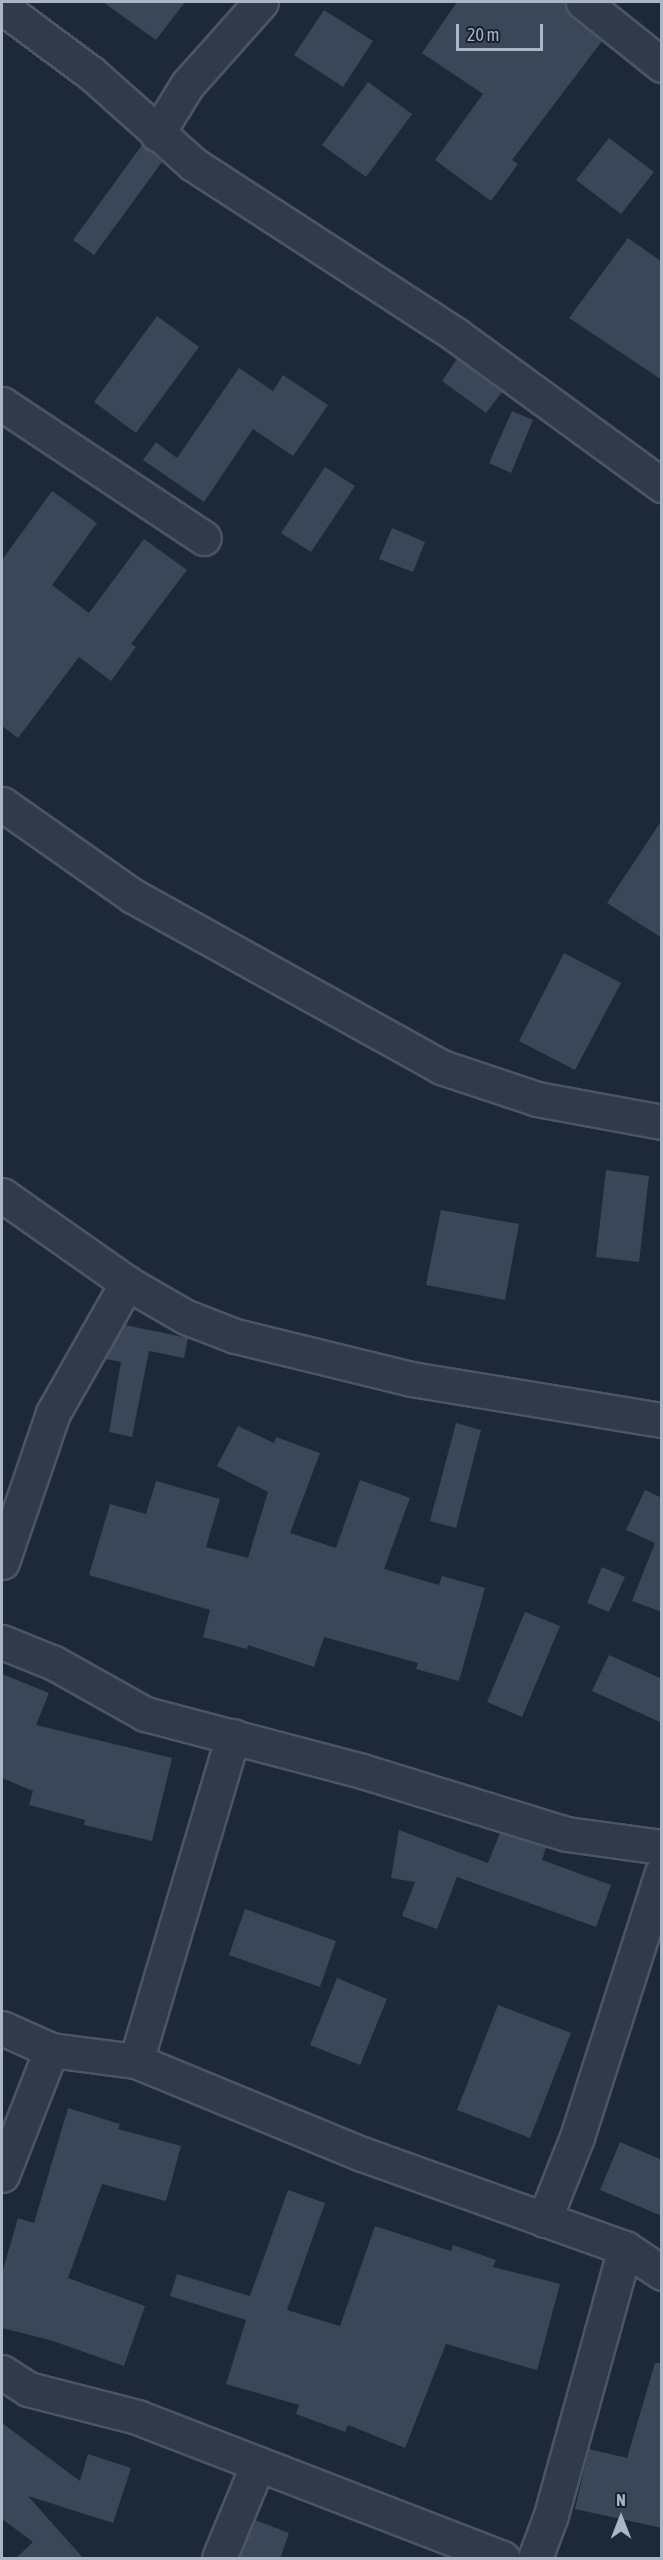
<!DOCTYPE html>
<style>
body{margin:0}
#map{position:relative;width:663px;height:2560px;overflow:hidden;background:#1d2937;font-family:"Asap Condensed",sans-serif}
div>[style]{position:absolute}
.building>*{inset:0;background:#394758}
.roads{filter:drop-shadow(2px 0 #4b5563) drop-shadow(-2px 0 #4b5563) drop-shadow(0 2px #4b5563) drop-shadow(0 -2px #4b5563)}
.minor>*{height:33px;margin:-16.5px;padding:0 16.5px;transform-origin:16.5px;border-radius:16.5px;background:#313a48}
span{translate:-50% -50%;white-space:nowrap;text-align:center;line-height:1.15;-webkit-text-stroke:4.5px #17202c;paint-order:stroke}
.frame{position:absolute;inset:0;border:3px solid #aab5c5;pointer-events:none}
.north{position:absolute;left:591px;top:2488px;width:60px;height:60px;-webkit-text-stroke:4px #17202c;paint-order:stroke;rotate:0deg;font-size:16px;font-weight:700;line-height:24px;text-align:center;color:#aab5c5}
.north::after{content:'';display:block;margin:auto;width:21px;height:27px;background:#aab5c5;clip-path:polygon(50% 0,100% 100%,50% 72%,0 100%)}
.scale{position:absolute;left:456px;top:24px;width:87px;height:27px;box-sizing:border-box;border:3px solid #aab5c5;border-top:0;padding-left:8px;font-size:18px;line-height:21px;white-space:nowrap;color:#aab5c5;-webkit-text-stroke:4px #17202c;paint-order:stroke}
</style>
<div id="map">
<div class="building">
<i style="clip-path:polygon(103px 2px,185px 2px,156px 40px)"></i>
<i style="clip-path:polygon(457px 2px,565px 2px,571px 17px,602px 41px,512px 160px,518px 164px,491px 201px,435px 160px,483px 94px,422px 53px)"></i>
<i style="clip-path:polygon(324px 10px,373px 41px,343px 87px,294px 55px)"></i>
<i style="clip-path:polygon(368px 82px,412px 114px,366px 177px,322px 145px)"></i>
<i style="clip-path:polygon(609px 138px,654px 172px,621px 214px,576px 180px)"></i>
<i style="clip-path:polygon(142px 145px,162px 162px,94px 255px,73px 240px)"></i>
<i style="clip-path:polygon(628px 238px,662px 262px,662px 380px,569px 318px)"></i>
<i style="clip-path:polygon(157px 316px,199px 347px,136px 433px,94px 402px)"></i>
<i style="clip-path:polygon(457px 359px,502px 392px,486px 413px,442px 381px)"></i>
<i style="clip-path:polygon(239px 368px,273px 391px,283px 375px,328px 405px,293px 456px,253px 429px,204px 502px,143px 460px,156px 442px,177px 458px)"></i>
<i style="clip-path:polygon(512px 411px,533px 420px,511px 473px,489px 463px)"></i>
<i style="clip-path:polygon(325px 467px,355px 486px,311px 552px,281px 533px)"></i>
<i style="clip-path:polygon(52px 491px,97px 523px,52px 585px,89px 613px,144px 539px,187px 570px,131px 644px,136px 647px,111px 681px,79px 657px,18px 738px,2px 726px,2px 560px)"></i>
<i style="clip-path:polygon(392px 528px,425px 542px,413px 572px,379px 559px)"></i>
<i style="clip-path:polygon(662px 820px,662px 938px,607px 903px)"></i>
<i style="clip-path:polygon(564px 953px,621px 983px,575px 1070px,519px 1041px)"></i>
<i style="clip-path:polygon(606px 1170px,649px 1176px,639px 1262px,596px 1257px)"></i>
<i style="clip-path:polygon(441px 1210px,519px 1224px,505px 1300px,426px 1285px)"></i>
<i style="clip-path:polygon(125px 1325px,188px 1338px,184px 1358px,149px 1351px,132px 1437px,109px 1432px,121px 1362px,106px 1359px)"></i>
<i style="clip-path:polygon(456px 1423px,481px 1430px,456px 1528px,430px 1521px)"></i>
<i style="clip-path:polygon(238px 1426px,274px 1443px,276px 1437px,320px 1453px,290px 1533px,336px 1548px,360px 1480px,410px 1498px,384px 1569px,439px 1585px,442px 1576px,485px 1588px,459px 1681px,416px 1669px,418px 1663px,324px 1637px,314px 1667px,248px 1645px,247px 1649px,203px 1637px,210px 1610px,89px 1575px,110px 1504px,146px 1514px,156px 1481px,220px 1499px,206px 1547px,248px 1558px,268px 1492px,217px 1466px)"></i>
<i style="clip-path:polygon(645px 1490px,662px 1498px,662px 1612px,632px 1601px,655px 1543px,626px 1530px)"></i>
<i style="clip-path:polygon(602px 1567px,625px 1577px,609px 1612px,587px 1603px)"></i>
<i style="clip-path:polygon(525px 1612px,560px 1626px,522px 1717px,487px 1702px)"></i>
<i style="clip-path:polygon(609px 1655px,662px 1679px,662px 1723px,592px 1691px)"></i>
<i style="clip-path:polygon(2px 1674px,49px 1693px,36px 1725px,172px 1758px,152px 1841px,84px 1825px,85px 1820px,29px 1805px,33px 1791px,2px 1778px)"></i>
<i style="clip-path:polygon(399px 1830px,488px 1863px,500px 1833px,546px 1847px,542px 1860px,611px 1885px,596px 1927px,457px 1877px,437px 1929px,402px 1916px,415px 1882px,391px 1878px)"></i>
<i style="clip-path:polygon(245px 1909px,336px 1941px,320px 1987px,229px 1955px)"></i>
<i style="clip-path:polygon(337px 1978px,387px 1999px,360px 2065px,310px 2045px)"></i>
<i style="clip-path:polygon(498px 2005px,571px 2033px,530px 2138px,457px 2110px)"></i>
<i style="clip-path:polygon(68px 2108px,120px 2124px,118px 2129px,181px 2146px,166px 2201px,102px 2184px,68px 2278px,145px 2306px,124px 2366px,50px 2340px,2px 2328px,2px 2273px,18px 2218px,34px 2223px)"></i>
<i style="clip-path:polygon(620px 2142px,662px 2160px,662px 2216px,600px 2190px)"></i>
<i style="clip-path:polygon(288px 2190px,325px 2203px,287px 2310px,340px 2326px,375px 2226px,451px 2251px,453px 2245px,496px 2260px,493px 2267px,560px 2284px,537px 2370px,446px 2344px,405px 2448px,348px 2425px,345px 2432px,296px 2414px,299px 2405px,226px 2384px,246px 2320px,170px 2296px,177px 2274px,250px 2296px)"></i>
<i style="clip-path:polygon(655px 2363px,662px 2363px,662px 2528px,575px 2509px,589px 2449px,627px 2458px)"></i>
<i style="clip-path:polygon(2px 2423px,80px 2481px,88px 2454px,131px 2468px,113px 2523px,28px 2496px,84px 2559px,15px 2559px,33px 2542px,2px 2519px)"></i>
<i style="clip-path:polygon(255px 2520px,289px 2533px,280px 2559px,239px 2559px)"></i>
</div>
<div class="roads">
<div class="minor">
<i style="left:583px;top:2px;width:101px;rotate:38.6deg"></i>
<i style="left:2px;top:7px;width:111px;rotate:36.6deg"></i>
<i style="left:91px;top:73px;width:137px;rotate:41.7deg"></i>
<i style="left:193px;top:164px;width:314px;rotate:33deg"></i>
<i style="left:456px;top:335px;width:255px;rotate:36.1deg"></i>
<i style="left:157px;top:134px;width:57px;rotate:-58.5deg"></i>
<i style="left:187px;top:85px;width:111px;rotate:-48.3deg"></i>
<i style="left:2px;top:404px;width:242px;rotate:33.6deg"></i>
<i style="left:2px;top:804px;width:160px;rotate:35.1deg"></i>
<i style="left:133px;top:896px;width:352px;rotate:29deg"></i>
<i style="left:441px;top:1067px;width:101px;rotate:18.4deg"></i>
<i style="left:537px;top:1099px;width:127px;rotate:10.4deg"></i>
<i style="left:2px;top:1195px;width:153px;rotate:35.1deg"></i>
<i style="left:127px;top:1283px;width:68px;rotate:30deg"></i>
<i style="left:186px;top:1317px;width:53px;rotate:21.2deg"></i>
<i style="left:235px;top:1336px;width:181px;rotate:13.7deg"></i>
<i style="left:411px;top:1379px;width:254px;rotate:9.3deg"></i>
<i style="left:2px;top:1562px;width:157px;rotate:-71.1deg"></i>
<i style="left:53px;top:1413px;width:150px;rotate:-60.4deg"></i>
<i style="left:2px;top:1642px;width:56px;rotate:22deg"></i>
<i style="left:54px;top:1663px;width:104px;rotate:29.3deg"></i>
<i style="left:145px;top:1714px;width:224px;rotate:14.7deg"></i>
<i style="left:362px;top:1771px;width:214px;rotate:17.1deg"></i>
<i style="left:567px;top:1834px;width:96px;rotate:7.8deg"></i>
<i style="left:2px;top:2028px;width:54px;rotate:24.2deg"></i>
<i style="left:51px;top:2050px;width:86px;rotate:7.4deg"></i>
<i style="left:136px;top:2061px;width:244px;rotate:22.4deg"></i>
<i style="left:362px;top:2154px;width:279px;rotate:19.7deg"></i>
<i style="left:625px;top:2248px;width:45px;rotate:34deg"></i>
<i style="left:136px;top:2061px;width:339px;rotate:-73.4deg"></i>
<i style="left:2px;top:2175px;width:134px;rotate:-68.6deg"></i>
<i style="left:544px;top:2220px;width:89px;rotate:-68.3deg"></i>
<i style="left:577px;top:2137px;width:277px;rotate:-72.2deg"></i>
<i style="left:2px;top:2372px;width:31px;rotate:33deg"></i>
<i style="left:28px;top:2389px;width:113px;rotate:14.4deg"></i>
<i style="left:137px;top:2417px;width:392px;rotate:21.1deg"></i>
<i style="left:219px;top:2558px;width:102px;rotate:-67.5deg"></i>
<i style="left:535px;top:2558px;width:46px;rotate:-69.6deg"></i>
<i style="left:551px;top:2515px;width:277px;rotate:-74.5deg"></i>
</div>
</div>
<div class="frame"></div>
<div class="north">N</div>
<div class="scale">20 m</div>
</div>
